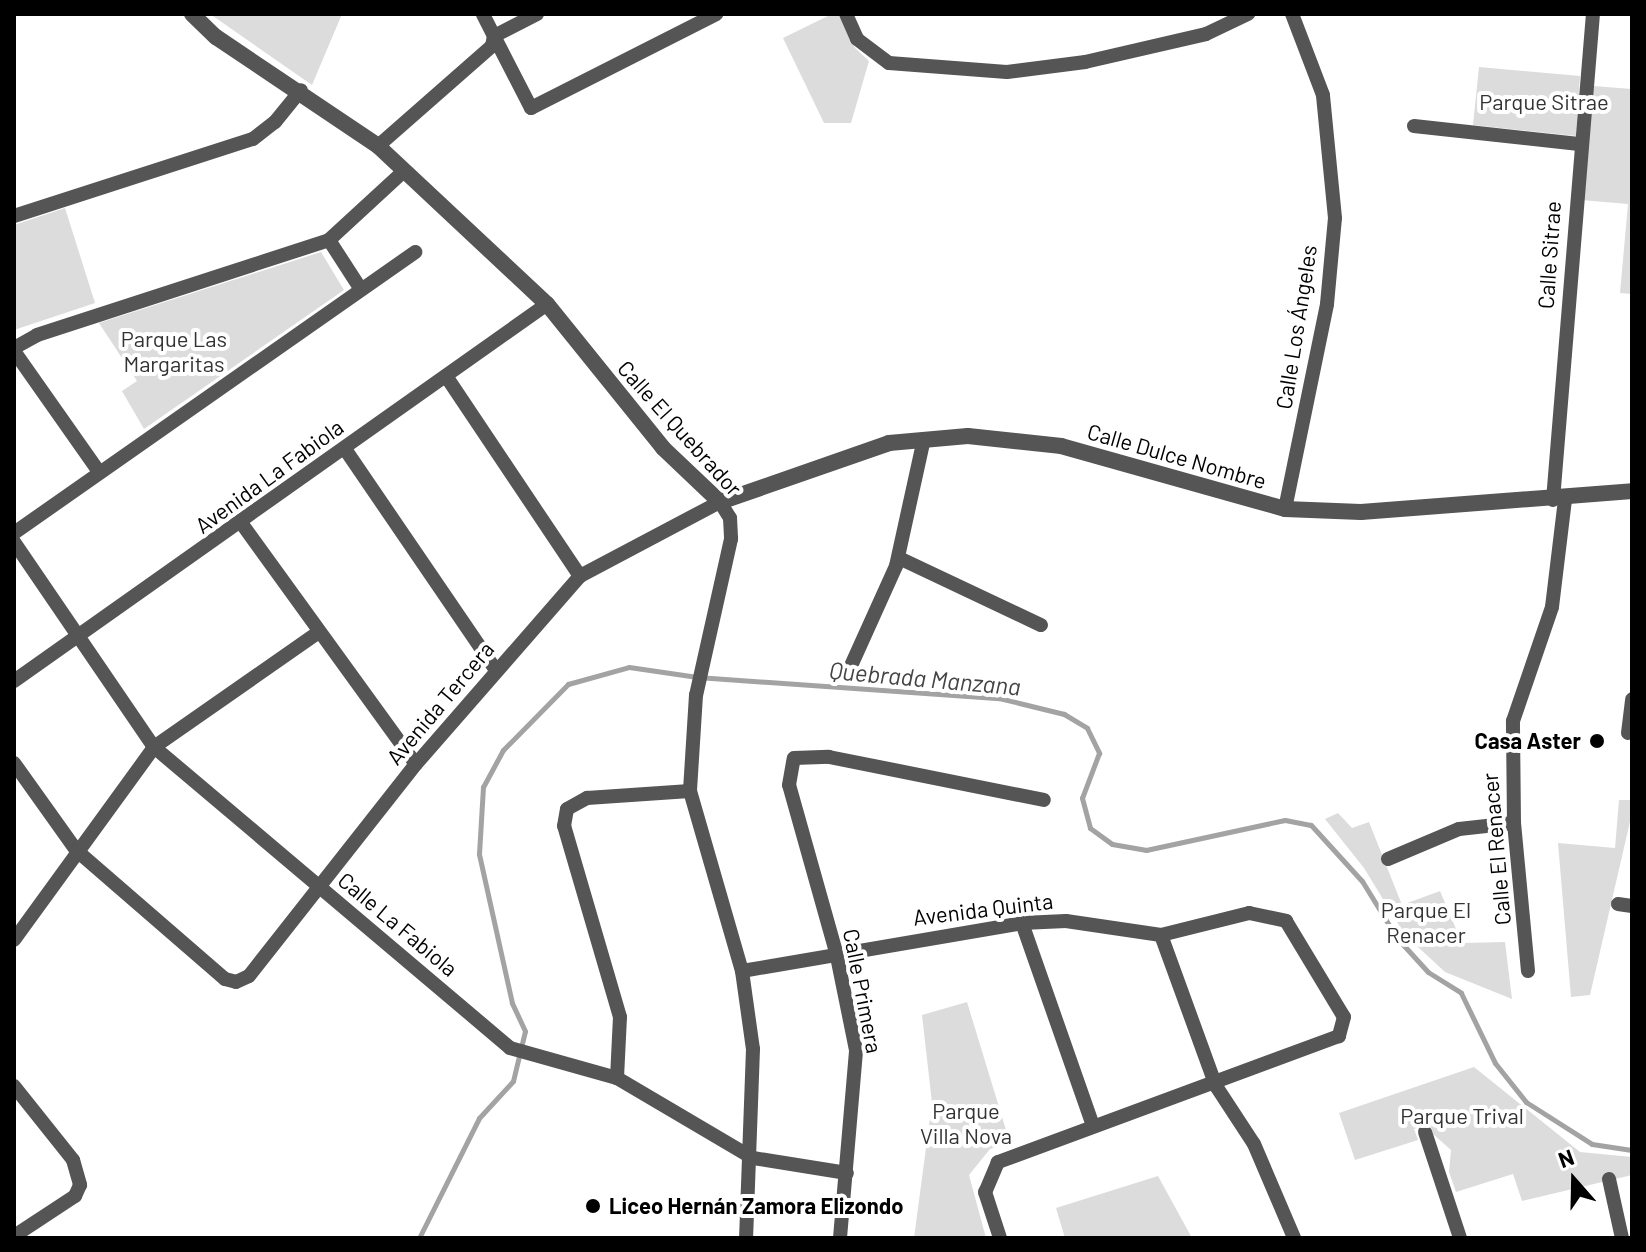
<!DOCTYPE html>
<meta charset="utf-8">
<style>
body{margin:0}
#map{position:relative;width:1646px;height:1252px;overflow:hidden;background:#fff;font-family:Barlow,sans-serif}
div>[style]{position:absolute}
.green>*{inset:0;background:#dcdcdc}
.stream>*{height:5px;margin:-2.5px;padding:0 2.5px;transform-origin:2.5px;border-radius:2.5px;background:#a3a3a3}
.minor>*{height:14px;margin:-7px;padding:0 7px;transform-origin:7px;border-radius:7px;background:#555}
.tertiary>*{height:16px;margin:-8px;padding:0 8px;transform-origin:8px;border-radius:8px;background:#555}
.dots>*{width:22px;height:22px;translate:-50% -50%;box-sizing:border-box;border:4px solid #fff;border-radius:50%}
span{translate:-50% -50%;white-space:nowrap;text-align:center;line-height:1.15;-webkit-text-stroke:8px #fff;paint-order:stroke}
.park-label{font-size:22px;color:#333}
.street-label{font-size:22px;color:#000}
.poi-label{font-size:22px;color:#000;font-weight:700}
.right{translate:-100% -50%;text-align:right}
.left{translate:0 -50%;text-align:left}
.water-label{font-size:24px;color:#444;font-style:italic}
.frame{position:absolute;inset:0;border:16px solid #000;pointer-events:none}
.north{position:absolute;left:1534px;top:1140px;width:80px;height:80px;-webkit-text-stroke:6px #fff;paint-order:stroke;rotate:340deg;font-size:22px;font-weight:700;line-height:32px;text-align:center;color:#000}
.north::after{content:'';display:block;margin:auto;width:28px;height:36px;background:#000;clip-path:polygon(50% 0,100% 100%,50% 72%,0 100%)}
</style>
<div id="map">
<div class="green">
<i style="clip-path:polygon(210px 14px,342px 14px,312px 85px)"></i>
<i style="clip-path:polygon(832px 14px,838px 14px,855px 48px,869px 61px,851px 123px,824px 123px,783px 38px)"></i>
<i style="clip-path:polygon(1479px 67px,1580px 76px,1576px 136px,1473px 125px)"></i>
<i style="clip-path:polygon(1593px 86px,1632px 89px,1632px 294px,1620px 293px,1628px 204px,1581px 200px)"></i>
<i style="clip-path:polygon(65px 208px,95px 303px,14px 330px,14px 225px)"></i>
<i style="clip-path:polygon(321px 252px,344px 290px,144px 429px,122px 391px,137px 381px,99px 323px)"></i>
<i style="clip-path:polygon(1619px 800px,1632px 800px,1632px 813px,1590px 995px,1571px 997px,1558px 843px,1615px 848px)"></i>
<i style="clip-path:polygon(1338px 813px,1352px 828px,1369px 822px,1402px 905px,1440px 891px,1462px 943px,1505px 942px,1512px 999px,1445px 972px,1405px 935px,1364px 868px,1325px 819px)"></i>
<i style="clip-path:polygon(967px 1002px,1010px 1143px,990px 1149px,969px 1175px,986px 1238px,914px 1238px,932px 1103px,922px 1015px)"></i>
<i style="clip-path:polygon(1474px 1067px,1580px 1152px,1632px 1157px,1632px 1175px,1522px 1201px,1513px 1174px,1456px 1192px,1449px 1172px,1451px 1150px,1433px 1134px,1430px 1123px,1414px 1129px,1418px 1140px,1355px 1160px,1339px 1113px)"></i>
<i style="clip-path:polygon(1158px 1176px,1192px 1238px,1065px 1238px,1056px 1208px)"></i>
</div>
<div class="stream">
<i style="left:419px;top:1238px;width:134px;rotate:-63.4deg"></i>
<i style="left:479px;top:1118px;width:50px;rotate:-47.4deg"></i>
<i style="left:513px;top:1081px;width:51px;rotate:-76.5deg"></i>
<i style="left:525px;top:1031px;width:31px;rotate:-115deg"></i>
<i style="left:512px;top:1003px;width:153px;rotate:-102.5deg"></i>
<i style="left:479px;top:854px;width:67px;rotate:-86.6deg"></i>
<i style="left:483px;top:787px;width:42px;rotate:-61.6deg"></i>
<i style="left:503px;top:750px;width:93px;rotate:-45.4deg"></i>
<i style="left:568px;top:684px;width:63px;rotate:-15.6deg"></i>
<i style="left:629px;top:667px;width:69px;rotate:8.4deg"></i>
<i style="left:697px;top:677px;width:303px;rotate:4deg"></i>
<i style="left:999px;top:698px;width:67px;rotate:13.8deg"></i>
<i style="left:1064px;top:714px;width:27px;rotate:31deg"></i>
<i style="left:1087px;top:728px;width:28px;rotate:64deg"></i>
<i style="left:1099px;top:753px;width:48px;rotate:110.7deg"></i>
<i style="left:1082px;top:798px;width:31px;rotate:75deg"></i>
<i style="left:1090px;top:828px;width:27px;rotate:36deg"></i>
<i style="left:1112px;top:844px;width:35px;rotate:10deg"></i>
<i style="left:1146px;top:850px;width:142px;rotate:-12.2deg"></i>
<i style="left:1285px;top:820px;width:26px;rotate:11deg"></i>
<i style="left:1311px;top:825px;width:76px;rotate:47.7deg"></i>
<i style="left:1362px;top:881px;width:67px;rotate:58.4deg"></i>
<i style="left:1397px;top:938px;width:46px;rotate:47.6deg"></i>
<i style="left:1428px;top:972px;width:39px;rotate:32deg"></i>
<i style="left:1461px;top:993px;width:78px;rotate:64.1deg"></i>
<i style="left:1495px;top:1063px;width:50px;rotate:51.5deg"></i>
<i style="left:1526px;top:1102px;width:78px;rotate:32.5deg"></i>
<i style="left:1592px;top:1144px;width:40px;rotate:8.5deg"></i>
</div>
<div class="minor">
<i style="left:537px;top:14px;width:48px;rotate:152.9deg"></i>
<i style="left:494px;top:36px;width:81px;rotate:62.8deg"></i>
<i style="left:531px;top:108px;width:208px;rotate:-26.9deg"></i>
<i style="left:846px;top:14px;width:27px;rotate:66deg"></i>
<i style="left:857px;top:39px;width:40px;rotate:37deg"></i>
<i style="left:889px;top:63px;width:118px;rotate:4.4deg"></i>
<i style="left:1007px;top:72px;width:79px;rotate:-7.3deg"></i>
<i style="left:1085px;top:62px;width:124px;rotate:-13deg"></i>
<i style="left:1206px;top:34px;width:47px;rotate:-25.5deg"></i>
<i style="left:1414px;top:126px;width:166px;rotate:6.2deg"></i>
<i style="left:378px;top:146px;width:152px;rotate:-41.3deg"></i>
<i style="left:492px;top:46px;width:10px;rotate:-79deg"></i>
<i style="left:494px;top:36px;width:25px;rotate:-117deg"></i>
<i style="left:14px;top:216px;width:251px;rotate:-17.9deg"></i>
<i style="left:253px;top:139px;width:28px;rotate:-38deg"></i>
<i style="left:275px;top:122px;width:41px;rotate:-50.9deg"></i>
<i style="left:329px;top:240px;width:57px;rotate:57.1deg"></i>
<i style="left:14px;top:348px;width:26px;rotate:-29deg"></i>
<i style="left:37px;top:335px;width:307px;rotate:-18deg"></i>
<i style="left:329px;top:240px;width:102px;rotate:-42.6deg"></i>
<i style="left:14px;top:351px;width:148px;rotate:54.9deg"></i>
<i style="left:446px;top:376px;width:241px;rotate:56.2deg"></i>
<i style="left:345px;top:449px;width:268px;rotate:55.7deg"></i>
<i style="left:1553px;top:500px;width:488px;rotate:-85.3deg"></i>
<i style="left:1285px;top:509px;width:209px;rotate:-78.4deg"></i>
<i style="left:1327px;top:304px;width:86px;rotate:-84.7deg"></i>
<i style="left:1335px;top:218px;width:124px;rotate:-95.6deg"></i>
<i style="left:1323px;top:95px;width:87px;rotate:-110.9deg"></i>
<i style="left:242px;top:524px;width:296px;rotate:54.1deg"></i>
<i style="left:14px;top:533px;width:490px;rotate:-35deg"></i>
<i style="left:14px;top:542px;width:248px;rotate:55.7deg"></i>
<i style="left:154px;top:747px;width:466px;rotate:40.2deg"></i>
<i style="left:510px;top:1048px;width:111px;rotate:15.7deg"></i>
<i style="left:617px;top:1078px;width:158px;rotate:30.5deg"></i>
<i style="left:753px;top:1158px;width:95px;rotate:9.1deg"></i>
<i style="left:899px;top:558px;width:157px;rotate:25.3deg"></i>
<i style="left:850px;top:668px;width:112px;rotate:-65.7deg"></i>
<i style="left:896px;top:566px;width:130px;rotate:-77.6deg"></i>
<i style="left:14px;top:681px;width:653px;rotate:-35.27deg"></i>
<i style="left:1628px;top:733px;width:34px;rotate:-83deg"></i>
<i style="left:14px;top:763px;width:107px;rotate:54.5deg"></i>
<i style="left:76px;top:850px;width:197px;rotate:40.9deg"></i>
<i style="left:225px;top:979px;width:11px;rotate:15deg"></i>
<i style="left:236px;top:982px;width:14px;rotate:-25deg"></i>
<i style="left:249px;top:976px;width:270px;rotate:-51.8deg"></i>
<i style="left:416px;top:764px;width:249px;rotate:-48.9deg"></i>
<i style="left:580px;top:576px;width:158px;rotate:-27.9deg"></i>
<i style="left:720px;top:502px;width:19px;rotate:58deg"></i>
<i style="left:730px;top:518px;width:21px;rotate:87deg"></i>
<i style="left:731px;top:539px;width:160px;rotate:102.6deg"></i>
<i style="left:696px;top:695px;width:96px;rotate:93.6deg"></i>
<i style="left:690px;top:791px;width:187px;rotate:73.9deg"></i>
<i style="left:742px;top:971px;width:79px;rotate:82deg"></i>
<i style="left:753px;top:1049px;width:189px;rotate:92.1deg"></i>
<i style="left:1388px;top:859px;width:77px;rotate:-22.9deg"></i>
<i style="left:1459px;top:829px;width:55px;rotate:-6.2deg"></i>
<i style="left:1618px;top:904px;width:14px;rotate:8deg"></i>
<i style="left:1022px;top:923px;width:215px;rotate:70.7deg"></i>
<i style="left:1161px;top:935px;width:161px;rotate:70deg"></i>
<i style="left:1216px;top:1086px;width:69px;rotate:56.8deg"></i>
<i style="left:1254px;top:1144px;width:102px;rotate:66.9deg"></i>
<i style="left:14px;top:940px;width:238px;rotate:-54deg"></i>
<i style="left:154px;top:747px;width:201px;rotate:-34.9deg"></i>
<i style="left:742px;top:971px;width:284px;rotate:-9.7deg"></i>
<i style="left:1022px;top:923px;width:44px;rotate:-2.6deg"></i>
<i style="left:1066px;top:921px;width:96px;rotate:8.4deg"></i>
<i style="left:1161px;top:935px;width:91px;rotate:-14deg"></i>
<i style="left:1249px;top:913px;width:38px;rotate:12deg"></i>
<i style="left:1286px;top:921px;width:112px;rotate:58.9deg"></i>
<i style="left:1344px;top:1017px;width:20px;rotate:105deg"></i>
<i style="left:1339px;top:1036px;width:364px;rotate:159.7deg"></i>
<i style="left:998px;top:1162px;width:33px;rotate:113deg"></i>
<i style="left:985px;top:1192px;width:48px;rotate:71.9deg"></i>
<i style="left:1528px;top:971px;width:149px;rotate:-95.4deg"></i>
<i style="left:1514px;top:823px;width:102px;rotate:-90.6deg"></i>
<i style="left:1513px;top:721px;width:120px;rotate:-71.1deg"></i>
<i style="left:1552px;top:607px;width:109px;rotate:-83.1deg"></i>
<i style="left:617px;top:1078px;width:61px;rotate:-87.2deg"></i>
<i style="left:620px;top:1017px;width:199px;rotate:-106.3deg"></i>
<i style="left:564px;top:826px;width:17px;rotate:-80deg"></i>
<i style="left:567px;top:809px;width:23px;rotate:-29deg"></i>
<i style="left:587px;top:798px;width:103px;rotate:-3.9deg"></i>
<i style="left:14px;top:1086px;width:95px;rotate:51.4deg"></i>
<i style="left:73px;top:1160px;width:26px;rotate:74deg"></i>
<i style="left:80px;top:1185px;width:12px;rotate:114deg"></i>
<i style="left:75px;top:1196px;width:73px;rotate:146.7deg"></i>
<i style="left:1425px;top:1132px;width:112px;rotate:71.7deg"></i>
<i style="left:1609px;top:1179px;width:60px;rotate:77.6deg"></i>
<i style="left:840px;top:1238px;width:189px;rotate:-85.1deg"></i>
<i style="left:856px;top:1050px;width:100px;rotate:-101.5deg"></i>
<i style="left:836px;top:952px;width:173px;rotate:-105.7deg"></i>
<i style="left:789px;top:785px;width:27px;rotate:-80deg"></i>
<i style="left:794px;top:758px;width:35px;rotate:-2deg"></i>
<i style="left:829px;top:757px;width:219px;rotate:11.3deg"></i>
</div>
<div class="tertiary">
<i style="left:192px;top:14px;width:33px;rotate:44deg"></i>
<i style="left:216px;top:37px;width:195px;rotate:33.9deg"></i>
<i style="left:378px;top:146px;width:231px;rotate:43.1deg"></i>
<i style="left:547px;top:304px;width:185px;rotate:51.1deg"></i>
<i style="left:663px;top:448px;width:79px;rotate:43.5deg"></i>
<i style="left:720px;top:502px;width:179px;rotate:-19.2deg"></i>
<i style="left:889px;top:443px;width:79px;rotate:-5.1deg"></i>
<i style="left:968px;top:436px;width:94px;rotate:6.1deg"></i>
<i style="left:1061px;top:446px;width:233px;rotate:15.7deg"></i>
<i style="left:1285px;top:509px;width:76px;rotate:2.3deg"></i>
<i style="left:1361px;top:512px;width:272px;rotate:-4.4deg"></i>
</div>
<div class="dots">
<i style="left:1597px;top:741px;background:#000"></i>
<i style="left:593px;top:1206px;background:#000"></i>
</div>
<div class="park-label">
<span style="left:1544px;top:102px">Parque Sitrae</span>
<span style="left:174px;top:351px">Parque Las<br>Margaritas</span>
<span style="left:1426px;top:922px">Parque El<br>Renacer</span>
<span style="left:966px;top:1123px">Parque<br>Villa Nova</span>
<span style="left:1462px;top:1116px">Parque Trival</span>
</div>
<div class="street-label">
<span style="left:1549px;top:255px;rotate:-86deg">Calle Sitrae</span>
<span style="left:1296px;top:327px;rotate:-81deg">Calle Los Ángeles</span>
<span style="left:680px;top:428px;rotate:48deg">Calle El Quebrador</span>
<span style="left:1177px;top:456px;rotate:16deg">Calle Dulce Nombre</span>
<span style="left:269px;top:476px;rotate:-36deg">Avenida La Fabiola</span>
<span style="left:440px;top:703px;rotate:-50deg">Avenida Tercera</span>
<span style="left:1496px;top:849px;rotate:-95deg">Calle El Renacer</span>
<span style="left:983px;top:909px;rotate:-7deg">Avenida Quinta</span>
<span style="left:398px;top:924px;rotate:40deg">Calle La Fabiola</span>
<span style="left:863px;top:991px;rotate:79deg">Calle Primera</span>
</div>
<div class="poi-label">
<span class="right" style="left:1581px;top:741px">Casa Aster</span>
<span class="left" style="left:609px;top:1206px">Liceo Hernán Zamora Elizondo</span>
</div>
<div class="water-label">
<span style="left:925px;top:678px;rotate:5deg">Quebrada Manzana</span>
</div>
<div class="frame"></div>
<div class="north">N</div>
</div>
